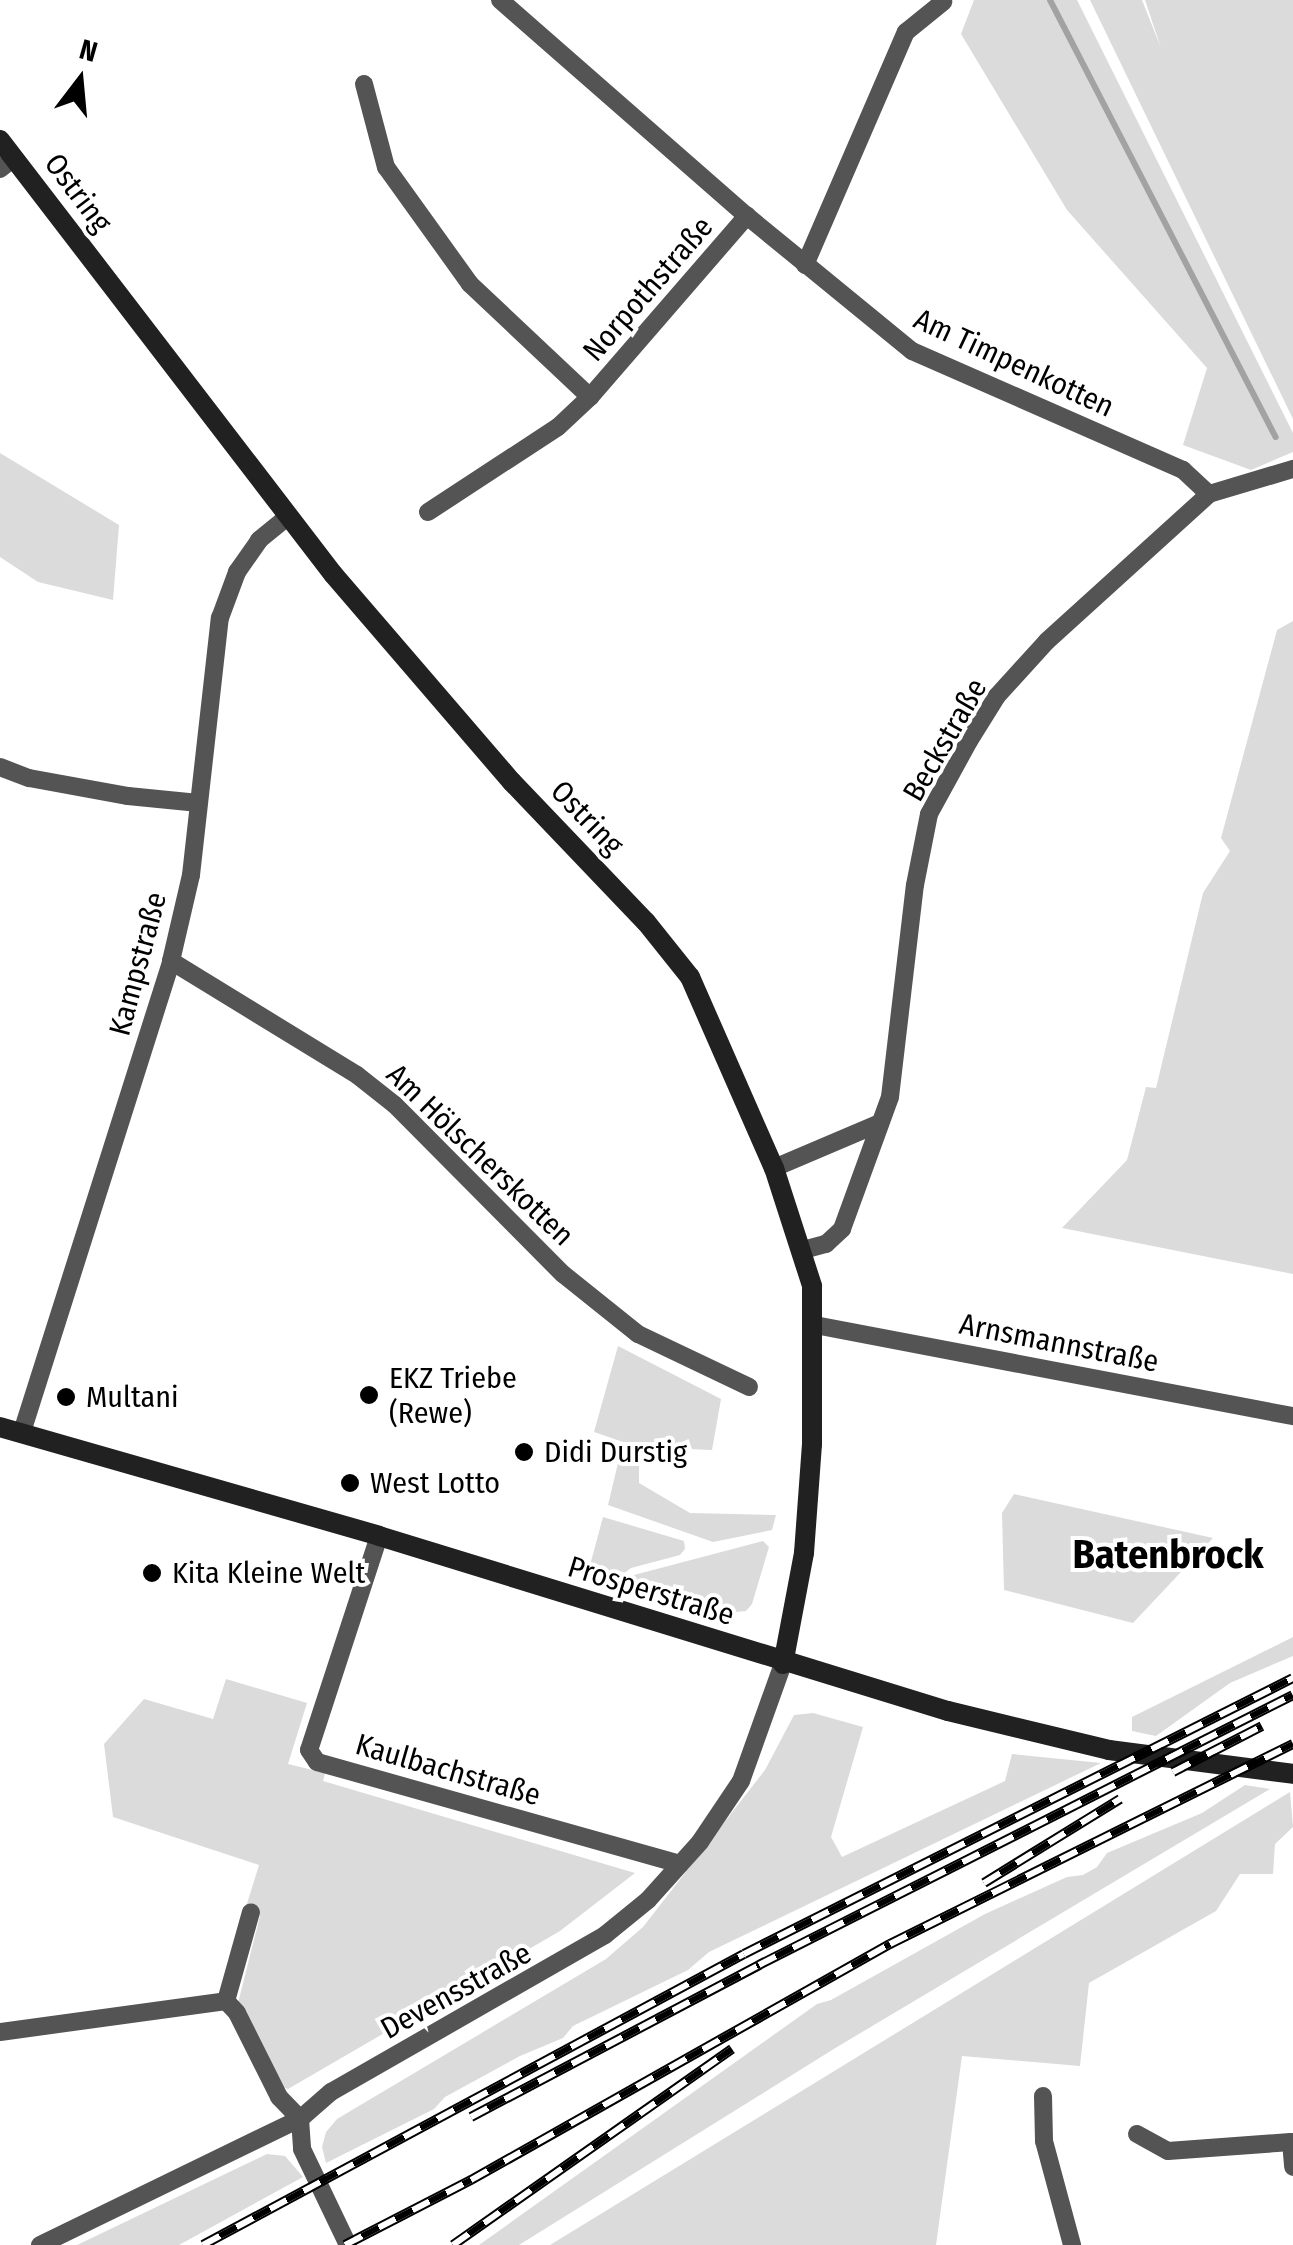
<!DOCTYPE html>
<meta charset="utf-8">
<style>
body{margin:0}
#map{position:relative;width:1293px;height:2245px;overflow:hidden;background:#fff;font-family:"Fira Sans Condensed",sans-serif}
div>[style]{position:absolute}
.green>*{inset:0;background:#dbdbdb}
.stream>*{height:6px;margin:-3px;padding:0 3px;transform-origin:3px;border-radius:3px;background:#a2a2a2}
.street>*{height:18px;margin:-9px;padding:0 9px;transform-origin:9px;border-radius:9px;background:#545454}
.secondary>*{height:20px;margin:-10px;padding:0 10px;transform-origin:10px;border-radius:10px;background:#212121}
.rail>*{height:10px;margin-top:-5px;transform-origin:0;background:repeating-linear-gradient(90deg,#fff 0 19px,#000 0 38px);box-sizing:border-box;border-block:2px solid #000}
.dots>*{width:28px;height:28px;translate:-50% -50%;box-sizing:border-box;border:5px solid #fff;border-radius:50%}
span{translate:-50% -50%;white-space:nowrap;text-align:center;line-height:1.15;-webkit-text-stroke:8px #fff;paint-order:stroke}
.street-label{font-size:30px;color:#000}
.poi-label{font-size:30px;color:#000}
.left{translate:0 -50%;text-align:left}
.district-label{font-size:40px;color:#000;font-weight:700}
.north{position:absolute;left:30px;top:30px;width:100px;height:100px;-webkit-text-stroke:8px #fff;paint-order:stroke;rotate:16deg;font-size:28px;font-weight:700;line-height:40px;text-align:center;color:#000}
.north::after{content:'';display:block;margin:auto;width:35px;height:45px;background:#000;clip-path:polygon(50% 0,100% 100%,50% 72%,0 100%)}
</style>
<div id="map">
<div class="green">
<i style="clip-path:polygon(974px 0,1077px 0,1293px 433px,1293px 452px,1251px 470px,1183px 445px,1207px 368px,1067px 210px,961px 34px)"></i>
<i style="clip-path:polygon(1090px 0,1142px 0,1161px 48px,1145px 0,1293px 0,1293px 419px)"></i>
<i style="clip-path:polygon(0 453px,119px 525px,113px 600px,38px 582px,0 557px)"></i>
<i style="clip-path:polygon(1293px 621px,1293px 1274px,1062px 1228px,1127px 1160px,1146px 1087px,1156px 1088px,1203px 893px,1230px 851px,1221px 838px,1277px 630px)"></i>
<i style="clip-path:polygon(618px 1346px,721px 1399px,712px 1450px,639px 1447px,639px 1483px,690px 1513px,776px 1515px,772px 1530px,713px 1542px,608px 1505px,623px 1442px,594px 1432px)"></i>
<i style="clip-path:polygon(1014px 1494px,1213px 1538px,1133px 1623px,1004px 1590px,1002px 1513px)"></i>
<i style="clip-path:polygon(603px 1517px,684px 1541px,685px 1549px,680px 1555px,631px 1568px,619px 1577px,589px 1569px)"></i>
<i style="clip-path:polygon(763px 1541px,769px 1547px,752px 1604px,746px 1611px,735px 1612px,632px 1583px,634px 1575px)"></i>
<i style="clip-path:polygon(1293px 1637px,1293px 1656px,1230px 1683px,1156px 1736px,1132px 1731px,1132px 1717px)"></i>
<i style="clip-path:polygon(226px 1679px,307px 1703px,288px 1764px,325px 1773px,323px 1781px,635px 1873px,560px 1931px,288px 2089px,276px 2084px,238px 2003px,260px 1916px,245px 1910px,259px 1865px,113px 1817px,104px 1744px,144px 1699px,213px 1719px)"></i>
<i style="clip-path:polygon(813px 1713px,863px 1727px,831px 1837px,842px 1857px,1005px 1781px,1012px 1754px,1101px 1763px,709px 1952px,688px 1970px,573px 2026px,563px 2038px,520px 2056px,445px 2097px,434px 2109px,326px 2163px,322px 2147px,326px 2132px,337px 2119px,606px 1959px,643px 1927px,765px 1770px,794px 1715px)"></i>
<i style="clip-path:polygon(1245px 1785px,1270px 1789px,837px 2047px,519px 2245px,479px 2245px,817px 2004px,831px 2000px,985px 1914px,1067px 1877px,1083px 1875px,1097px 1867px,1107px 1853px,1202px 1813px)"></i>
<i style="clip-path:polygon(1290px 1792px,1293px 1827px,1275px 1844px,1273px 1874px,1240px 1874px,1216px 1911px,1089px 1983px,1080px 2066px,962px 2056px,936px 2245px,550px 2245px)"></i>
<i style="clip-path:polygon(267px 2154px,285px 2156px,303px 2177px,179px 2245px,77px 2245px)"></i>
</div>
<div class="stream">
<i style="left:1050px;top:0;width:492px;rotate:62.7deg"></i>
</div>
<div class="street">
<i style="left:500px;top:0;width:328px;rotate:41.2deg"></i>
<i style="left:747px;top:216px;width:213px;rotate:39.3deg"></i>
<i style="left:912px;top:351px;width:296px;rotate:23.7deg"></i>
<i style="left:1183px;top:470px;width:35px;rotate:43deg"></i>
<i style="left:364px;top:84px;width:86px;rotate:75.2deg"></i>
<i style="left:386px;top:167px;width:144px;rotate:54.3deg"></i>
<i style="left:470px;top:284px;width:165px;rotate:43.3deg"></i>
<i style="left:0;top:169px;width:18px;rotate:-38deg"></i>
<i style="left:805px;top:265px;width:254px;rotate:-66.6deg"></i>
<i style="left:906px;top:32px;width:48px;rotate:-39deg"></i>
<i style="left:428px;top:512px;width:155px;rotate:-33.2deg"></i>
<i style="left:558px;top:427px;width:44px;rotate:-43.2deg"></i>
<i style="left:590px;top:397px;width:240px;rotate:-49.1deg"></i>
<i style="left:0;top:767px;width:31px;rotate:21deg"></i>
<i style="left:29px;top:778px;width:101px;rotate:10.3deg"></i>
<i style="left:128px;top:796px;width:71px;rotate:5.6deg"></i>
<i style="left:171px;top:961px;width:218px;rotate:31.5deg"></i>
<i style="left:357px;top:1075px;width:48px;rotate:38.3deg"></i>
<i style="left:395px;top:1105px;width:238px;rotate:45.2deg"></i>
<i style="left:563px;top:1274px;width:96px;rotate:38.7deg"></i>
<i style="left:638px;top:1334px;width:123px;rotate:25.5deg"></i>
<i style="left:774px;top:1168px;width:115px;rotate:-23deg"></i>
<i style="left:803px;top:1250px;width:24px;rotate:-15deg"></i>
<i style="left:826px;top:1244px;width:22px;rotate:-43deg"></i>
<i style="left:842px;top:1229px;width:140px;rotate:-70deg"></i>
<i style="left:890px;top:1097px;width:213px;rotate:-83.3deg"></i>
<i style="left:915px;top:885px;width:72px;rotate:-78.8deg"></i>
<i style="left:929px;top:814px;width:83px;rotate:-61.3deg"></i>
<i style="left:969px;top:741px;width:53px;rotate:-58.1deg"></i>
<i style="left:997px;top:696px;width:74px;rotate:-47.7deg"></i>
<i style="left:1047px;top:641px;width:219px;rotate:-42.2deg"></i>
<i style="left:1209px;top:494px;width:88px;rotate:-16.6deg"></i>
<i style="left:815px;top:1325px;width:487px;rotate:10.8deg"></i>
<i style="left:22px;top:1432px;width:494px;rotate:-72.4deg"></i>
<i style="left:171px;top:961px;width:88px;rotate:-76.9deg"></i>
<i style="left:191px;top:875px;width:259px;rotate:-83.6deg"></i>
<i style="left:220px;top:618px;width:49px;rotate:-69.7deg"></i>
<i style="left:237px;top:572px;width:39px;rotate:-55deg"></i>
<i style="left:259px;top:540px;width:36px;rotate:-39deg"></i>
<i style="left:379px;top:1536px;width:225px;rotate:108.1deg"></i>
<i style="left:309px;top:1750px;width:14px;rotate:56deg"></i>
<i style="left:317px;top:1762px;width:377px;rotate:15.7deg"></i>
<i style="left:226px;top:2001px;width:16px;rotate:47deg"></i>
<i style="left:237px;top:2013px;width:94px;rotate:63.4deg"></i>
<i style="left:279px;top:2097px;width:30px;rotate:46deg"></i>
<i style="left:226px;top:2001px;width:92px;rotate:-74.3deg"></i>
<i style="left:0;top:2032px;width:228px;rotate:-7.8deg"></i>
<i style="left:1043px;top:2096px;width:45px;rotate:88.7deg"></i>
<i style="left:1044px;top:2141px;width:108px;rotate:74.9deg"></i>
<i style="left:300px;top:2119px;width:30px;rotate:86deg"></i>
<i style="left:302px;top:2149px;width:106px;rotate:64.4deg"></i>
<i style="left:1137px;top:2134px;width:35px;rotate:29deg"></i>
<i style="left:1168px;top:2151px;width:123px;rotate:-4.2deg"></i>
<i style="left:1291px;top:2142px;width:25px;rotate:85deg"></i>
<i style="left:40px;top:2245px;width:289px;rotate:-25.9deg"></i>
<i style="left:300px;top:2119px;width:41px;rotate:-41.1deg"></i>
<i style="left:331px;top:2092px;width:316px;rotate:-29.8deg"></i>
<i style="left:605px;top:1935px;width:55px;rotate:-39.1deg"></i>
<i style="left:648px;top:1900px;width:78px;rotate:-48.1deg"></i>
<i style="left:700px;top:1842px;width:73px;rotate:-56.1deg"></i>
<i style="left:741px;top:1781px;width:124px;rotate:-70.3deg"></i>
</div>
<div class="secondary">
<i style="left:0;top:140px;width:547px;rotate:52.5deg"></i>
<i style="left:333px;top:574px;width:274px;rotate:49.3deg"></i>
<i style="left:512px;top:782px;width:194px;rotate:46.3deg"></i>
<i style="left:646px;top:922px;width:70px;rotate:51.3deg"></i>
<i style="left:690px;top:977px;width:209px;rotate:66.3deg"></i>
<i style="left:774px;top:1168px;width:124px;rotate:72.1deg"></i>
<i style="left:812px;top:1286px;width:158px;rotate:90deg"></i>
<i style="left:812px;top:1444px;width:109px;rotate:94.2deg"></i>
<i style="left:804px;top:1553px;width:113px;rotate:100.7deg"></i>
<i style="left:0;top:1427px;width:394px;rotate:16deg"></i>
<i style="left:379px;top:1536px;width:595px;rotate:17.1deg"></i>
<i style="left:948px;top:1711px;width:166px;rotate:13.6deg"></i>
<i style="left:1109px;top:1750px;width:186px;rotate:7.4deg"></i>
</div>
<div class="rail">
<i style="left:1173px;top:1772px;width:100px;rotate:-27.3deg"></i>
<i style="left:984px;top:1883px;width:160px;rotate:-31.7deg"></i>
<i style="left:471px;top:2117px;width:326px;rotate:-27.8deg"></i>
<i style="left:759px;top:1965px;width:598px;rotate:-26.82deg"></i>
<i style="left:203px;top:2245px;width:614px;rotate:-28.28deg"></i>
<i style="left:744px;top:1954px;width:614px;rotate:-26.69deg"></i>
<i style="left:345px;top:2245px;width:142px;rotate:-27.3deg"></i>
<i style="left:471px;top:2180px;width:481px;rotate:-29.4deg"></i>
<i style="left:890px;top:1944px;width:450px;rotate:-26.4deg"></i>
<i style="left:453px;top:2245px;width:341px;rotate:-35.1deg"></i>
</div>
<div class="dots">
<i style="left:369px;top:1395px;background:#000"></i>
<i style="left:66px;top:1397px;background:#000"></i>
<i style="left:524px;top:1452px;background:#000"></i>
<i style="left:350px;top:1483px;background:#000"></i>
<i style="left:152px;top:1573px;background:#000"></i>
</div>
<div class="street-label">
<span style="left:78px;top:193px;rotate:53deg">Ostring</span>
<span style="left:648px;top:289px;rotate:-49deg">Norpothstraße</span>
<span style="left:1014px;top:363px;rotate:25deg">Am Timpenkotten</span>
<span style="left:945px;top:740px;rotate:-60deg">Beckstraße</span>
<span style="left:587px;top:818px;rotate:46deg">Ostring</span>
<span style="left:138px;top:964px;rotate:-75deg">Kampstraße</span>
<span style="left:480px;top:1155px;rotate:44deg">Am Hölscherskotten</span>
<span style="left:1059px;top:1343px;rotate:11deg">Arnsmannstraße</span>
<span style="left:651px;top:1591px;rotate:17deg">Prosperstraße</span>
<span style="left:448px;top:1770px;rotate:16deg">Kaulbachstraße</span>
<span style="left:456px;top:1991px;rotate:-29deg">Devensstraße</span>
</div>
<div class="poi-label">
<span class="left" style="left:389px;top:1395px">EKZ Triebe<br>(Rewe)</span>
<span class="left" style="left:86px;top:1397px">Multani</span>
<span class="left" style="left:544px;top:1452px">Didi Durstig</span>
<span class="left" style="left:370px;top:1483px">West Lotto</span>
<span class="left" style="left:172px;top:1573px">Kita Kleine Welt</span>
</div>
<div class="district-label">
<span style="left:1168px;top:1555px">Batenbrock</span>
</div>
<div class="north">N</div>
</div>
